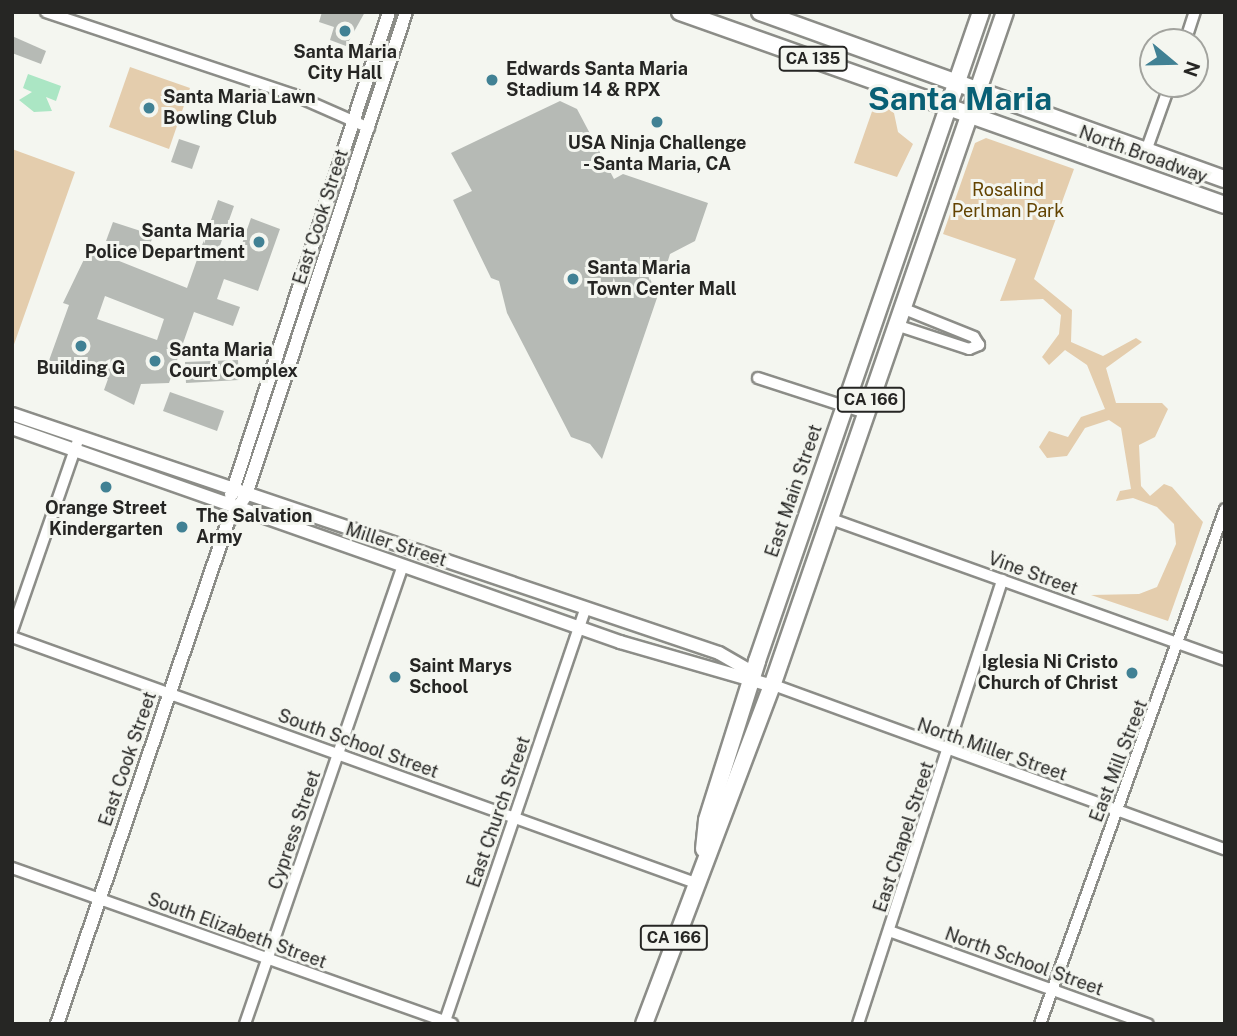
<!DOCTYPE html>
<style>
body{margin:0}
#map{position:relative;width:1237px;height:1036px;overflow:hidden;background:#f4f6f0;font-family:"Public Sans",sans-serif}
div>[style]{position:absolute}
.green>*{inset:0;background:#e4cdad}
.water>*{inset:0;background:#abe6c4}
.building>*{inset:0;background:#b6bab5}
.roads{filter:drop-shadow(2px 0 #8c8d88) drop-shadow(-2px 0 #8c8d88) drop-shadow(0 2px #8c8d88) drop-shadow(0 -2px #8c8d88)}
.minor>*{height:10px;margin:-5px;padding:0 5px;transform-origin:5px;border-radius:5px;background:#fff}
.tertiary>*{height:12px;margin:-6px;padding:0 6px;transform-origin:6px;border-radius:6px;background:#fff}
.primary>*{height:16px;margin:-8px;padding:0 8px;transform-origin:8px;border-radius:8px;background:#fff}
.dots>*{width:19px;height:19px;translate:-50% -50%;box-sizing:border-box;border:4px solid #f4f6f0;border-radius:50%}
span{translate:-50% -50%;white-space:nowrap;text-align:center;line-height:1.15;-webkit-text-stroke:6px #f4f6f0;paint-order:stroke}
.shield-label span{padding:2px 5px;background:#f4f6f0;border:2px solid;border-radius:5px;-webkit-text-stroke-width:0}
.shield-label{font-size:16px;color:#262624;font-weight:700}
.poi-label{font-size:18px;color:#262624;font-weight:700}
.left{translate:0 -50%;text-align:left}
.right{translate:-100% -50%;text-align:right}
.street-label{font-size:18px;color:#262624}
.park-label{font-size:18px;color:#634300}
.town-label{font-size:32px;color:#096075;font-weight:700}
.frame{position:absolute;inset:0;border:14px solid #262624;pointer-events:none}
.north{position:absolute;left:1139px;top:28px;width:70px;height:70px;box-sizing:border-box;background:#f4f6f0;border:2px solid #a2a39e;border-radius:50%;rotate:109deg;font-size:19px;font-weight:700;line-height:28px;text-align:center;color:#262624}
.north::after{content:'';display:block;margin:auto;width:24px;height:32px;background:#418194;clip-path:polygon(50% 0,100% 100%,50% 72%,0 100%)}
</style>
<div id="map">
<div class="green">
<i style="clip-path:polygon(130px 67px,190px 88px,169px 149px,109px 127px)"></i>
<i style="clip-path:polygon(876px 100px,894px 113px,898px 132px,913px 144px,897px 177px,854px 163px)"></i>
<i style="clip-path:polygon(986px 138px,1074px 169px,1034px 279px,1072px 310px,1071px 342px,1103px 356px,1136px 338px,1142px 342px,1106px 368px,1116px 403px,1162px 403px,1168px 409px,1155px 437px,1139px 445px,1141px 486px,1150px 496px,1164px 484px,1172px 487px,1203px 522px,1168px 621px,1091px 595px,1139px 594px,1157px 587px,1176px 544px,1174px 524px,1157px 507px,1133px 498px,1116px 501px,1120px 491px,1131px 489px,1121px 428px,1109px 420px,1085px 428px,1067px 456px,1047px 458px,1039px 447px,1049px 431px,1068px 437px,1081px 417px,1105px 409px,1087px 365px,1065px 350px,1049px 365px,1042px 357px,1059px 334px,1061px 315px,1043px 299px,1000px 301px,1016px 259px,943px 234px,975px 143px)"></i>
<i style="clip-path:polygon(12px 149px,75px 172px,12px 350px)"></i>
</div>
<div class="water">
<i style="clip-path:polygon(28px 74px,61px 86px,56px 101px,46px 97px,52px 111px,34px 112px,19px 100px,32px 92px,23px 88px)"></i>
</div>
<div class="building">
<i style="clip-path:polygon(322px 12px,365px 12px,346px 46px,330px 40px,334px 27px,319px 22px)"></i>
<i style="clip-path:polygon(12px 36px,46px 51px,41px 64px,12px 53px)"></i>
<i style="clip-path:polygon(560px 101px,577px 109px,614px 179px,623px 174px,708px 203px,695px 241px,670px 254px,666px 267px,648px 275px,658px 295px,602px 459px,590px 444px,571px 437px,507px 313px,499px 281px,491px 278px,453px 200px,472px 191px,451px 153px)"></i>
<i style="clip-path:polygon(179px 139px,200px 146px,192px 169px,171px 162px)"></i>
<i style="clip-path:polygon(evenodd,218px 200px,234px 206px,217px 254px,236px 261px,251px 218px,280px 229px,258px 291px,224px 279px,217px 299px,240px 307px,233px 326px,194px 312px,169px 383px,141px 384px,134px 405px,104px 390px,108px 379px,47px 366px,69px 305px,63px 303px,89px 249px,187px 288px,218px 200px,105px 296px,164px 319px,157px 340px,97px 319px,105px 296px)"></i>
<i style="clip-path:polygon(113px 222px,153px 235px,147px 255px,106px 241px)"></i>
<i style="clip-path:polygon(238px 360px,239px 380px,186px 383px,185px 362px)"></i>
<i style="clip-path:polygon(170px 392px,224px 411px,217px 431px,163px 411px)"></i>
</div>
<div class="roads">
<div class="minor">
<i style="left:46px;top:12px;width:262px;rotate:18.5deg"></i>
<i style="left:294px;top:95px;width:82px;rotate:23.7deg"></i>
<i style="left:1185px;top:42px;width:32px;rotate:-72deg"></i>
<i style="left:1146px;top:151px;width:71px;rotate:-70.3deg"></i>
<i style="left:896px;top:325px;width:77px;rotate:18.2deg"></i>
<i style="left:969px;top:349px;width:11px;rotate:-22deg"></i>
<i style="left:979px;top:345px;width:9px;rotate:-122deg"></i>
<i style="left:974px;top:337px;width:78px;rotate:-158.1deg"></i>
<i style="left:758px;top:378px;width:114px;rotate:18deg"></i>
<i style="left:831px;top:519px;width:418px;rotate:19.7deg"></i>
<i style="left:12px;top:631px;width:205px;rotate:-70.9deg"></i>
<i style="left:12px;top:637px;width:724px;rotate:19.79deg"></i>
<i style="left:768px;top:683px;width:486px;rotate:20deg"></i>
<i style="left:12px;top:868px;width:467px;rotate:19.5deg"></i>
<i style="left:889px;top:931px;width:275px;rotate:19.8deg"></i>
<i style="left:245px;top:1024px;width:483px;rotate:-71deg"></i>
<i style="left:444px;top:1024px;width:437px;rotate:-71.2deg"></i>
<i style="left:858px;top:1024px;width:467px;rotate:-72deg"></i>
<i style="left:1040px;top:1024px;width:547px;rotate:-70.24deg"></i>
</div>
<div class="tertiary">
<i style="left:12px;top:414px;width:746px;rotate:18.68deg"></i>
<i style="left:719px;top:653px;width:39px;rotate:30deg"></i>
<i style="left:12px;top:428px;width:645px;rotate:19.39deg"></i>
<i style="left:620px;top:642px;width:158px;rotate:16.1deg"></i>
<i style="left:231px;top:496px;width:509px;rotate:-71.92deg"></i>
<i style="left:57px;top:1024px;width:530px;rotate:-71.19deg"></i>
<i style="left:228px;top:522px;width:32px;rotate:-56deg"></i>
<i style="left:246px;top:495px;width:509px;rotate:-71.67deg"></i>
</div>
<div class="primary">
<i style="left:680px;top:12px;width:578px;rotate:19.5deg"></i>
<i style="left:760px;top:12px;width:494px;rotate:19.8deg"></i>
<i style="left:704px;top:849px;width:29px;rotate:-84deg"></i>
<i style="left:707px;top:820px;width:167px;rotate:-72.5deg"></i>
<i style="left:757px;top:661px;width:687px;rotate:-70.96deg"></i>
<i style="left:644px;top:1024px;width:361px;rotate:-69.3deg"></i>
<i style="left:772px;top:686px;width:713px;rotate:-70.93deg"></i>
</div>
</div>
<div class="dots">
<i style="left:345px;top:31px;background:#418194"></i>
<i style="left:492px;top:80px;background:#418194"></i>
<i style="left:149px;top:108px;background:#418194"></i>
<i style="left:657px;top:122px;background:#418194"></i>
<i style="left:259px;top:242px;background:#418194"></i>
<i style="left:573px;top:279px;background:#418194"></i>
<i style="left:81px;top:346px;background:#418194"></i>
<i style="left:155px;top:361px;background:#418194"></i>
<i style="left:106px;top:487px;background:#418194"></i>
<i style="left:182px;top:527px;background:#418194"></i>
<i style="left:1132px;top:673px;background:#418194"></i>
<i style="left:395px;top:677px;background:#418194"></i>
</div>
<div class="shield-label">
<span style="left:813px;top:59px">CA 135</span>
<span style="left:871px;top:400px">CA 166</span>
<span style="left:674px;top:938px">CA 166</span>
</div>
<div class="poi-label">
<span style="left:345px;top:63px">Santa Maria<br>City Hall</span>
<span class="left" style="left:506px;top:80px">Edwards Santa Maria<br>Stadium 14 &amp; RPX</span>
<span class="left" style="left:163px;top:108px">Santa Maria Lawn<br>Bowling Club</span>
<span style="left:657px;top:154px">USA Ninja Challenge<br>- Santa Maria, CA</span>
<span class="right" style="left:245px;top:242px">Santa Maria<br>Police Department</span>
<span class="left" style="left:587px;top:279px">Santa Maria<br>Town Center Mall</span>
<span class="left" style="left:169px;top:361px">Santa Maria<br>Court Complex</span>
<span style="left:81px;top:368px">Building G</span>
<span style="left:106px;top:519px">Orange Street<br>Kindergarten</span>
<span class="left" style="left:196px;top:527px">The Salvation<br>Army</span>
<span class="right" style="left:1118px;top:673px">Iglesia Ni Cristo<br>Church of Christ</span>
<span class="left" style="left:409px;top:677px">Saint Marys<br>School</span>
</div>
<div class="street-label">
<span style="left:1143px;top:155px;rotate:20deg">North Broadway</span>
<span style="left:321px;top:217px;rotate:-72deg">East Cook Street</span>
<span style="left:794px;top:491px;rotate:-71deg">East Main Street</span>
<span style="left:396px;top:545px;rotate:18deg">Miller Street</span>
<span style="left:1033px;top:574px;rotate:20deg">Vine Street</span>
<span style="left:358px;top:744px;rotate:20deg">South School Street</span>
<span style="left:992px;top:750px;rotate:19deg">North Miller Street</span>
<span style="left:128px;top:759px;rotate:-71deg">East Cook Street</span>
<span style="left:1119px;top:761px;rotate:-69deg">East Mill Street</span>
<span style="left:499px;top:812px;rotate:-71deg">East Church Street</span>
<span style="left:295px;top:830px;rotate:-71deg">Cypress Street</span>
<span style="left:904px;top:837px;rotate:-72deg">East Chapel Street</span>
<span style="left:237px;top:931px;rotate:20deg">South Elizabeth Street</span>
<span style="left:1024px;top:962px;rotate:20deg">North School Street</span>
</div>
<div class="park-label">
<span style="left:1008px;top:201px">Rosalind<br>Perlman Park</span>
</div>
<div class="town-label">
<span style="left:960px;top:99px">Santa Maria</span>
</div>
<div class="frame"></div>
<div class="north">N</div>
</div>
